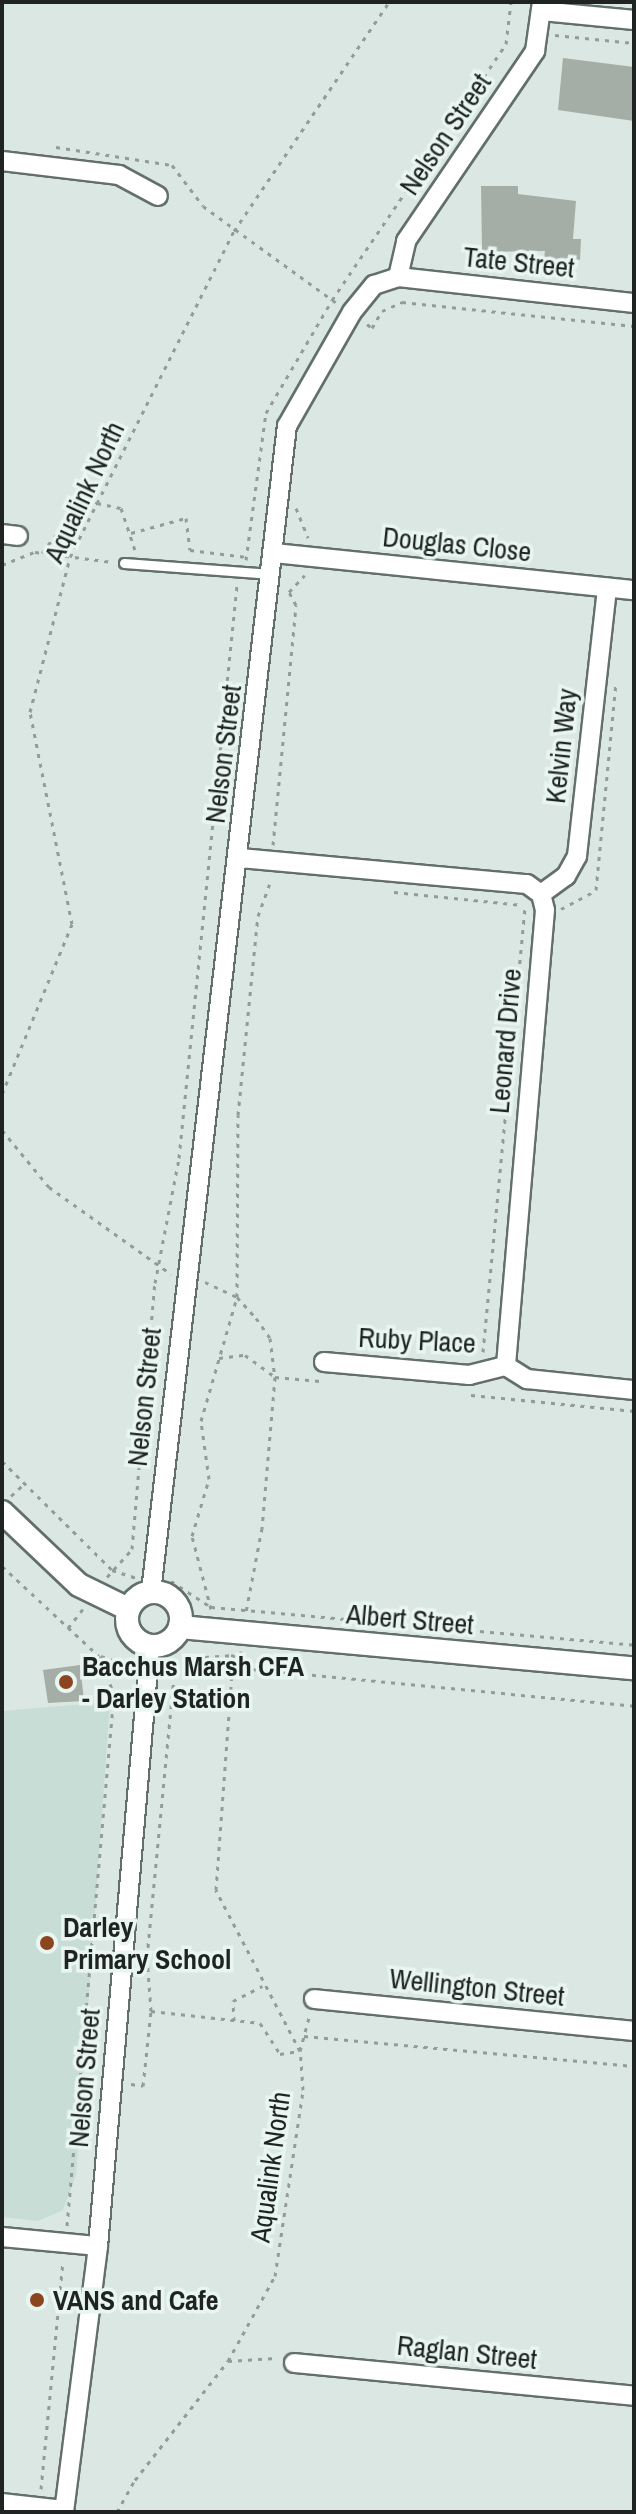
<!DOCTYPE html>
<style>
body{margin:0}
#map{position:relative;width:636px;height:2514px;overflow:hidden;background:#dbe7e3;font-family:"Archivo Narrow",sans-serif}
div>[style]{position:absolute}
.built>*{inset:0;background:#c8ddd6}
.building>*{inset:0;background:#a5aea6}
.path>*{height:3px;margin-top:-1.5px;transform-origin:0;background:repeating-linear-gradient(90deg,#939c99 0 4px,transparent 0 10px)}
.roads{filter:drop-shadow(2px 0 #636f6b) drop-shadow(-2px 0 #636f6b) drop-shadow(0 2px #636f6b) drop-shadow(0 -2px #636f6b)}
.service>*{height:9px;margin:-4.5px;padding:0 4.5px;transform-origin:4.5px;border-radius:4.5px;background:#fff}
.minor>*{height:18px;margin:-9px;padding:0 9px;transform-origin:9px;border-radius:9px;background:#fff}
.tertiary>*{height:22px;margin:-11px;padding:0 11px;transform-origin:11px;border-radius:11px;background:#fff}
.tertiary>.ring{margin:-11px;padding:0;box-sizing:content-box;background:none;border:22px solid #fff;border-radius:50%}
.dots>*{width:22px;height:22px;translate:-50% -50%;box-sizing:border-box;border:4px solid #e8f5f0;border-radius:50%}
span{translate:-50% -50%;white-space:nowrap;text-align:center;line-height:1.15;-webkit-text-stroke:7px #e8f5f0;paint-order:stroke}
.street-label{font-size:28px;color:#1f2422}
.poi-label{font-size:28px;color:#1f2422;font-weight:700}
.left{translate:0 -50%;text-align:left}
.frame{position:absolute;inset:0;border:4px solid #1f2422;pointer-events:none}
</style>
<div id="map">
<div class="built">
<i style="clip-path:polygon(110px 1702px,76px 2175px,63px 2210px,38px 2221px,2px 2217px,2px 1711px)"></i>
</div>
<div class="building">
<i style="clip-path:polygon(563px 58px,634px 67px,634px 121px,558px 110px)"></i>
<i style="clip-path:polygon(481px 186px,518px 186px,518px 194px,576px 201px,573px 239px,581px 239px,580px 260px,544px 258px,545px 251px,482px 252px)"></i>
<i style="clip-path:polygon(80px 1665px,84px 1701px,48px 1703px,43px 1670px)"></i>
</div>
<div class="path">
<i style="left:555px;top:35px;width:79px;rotate:5.8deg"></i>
<i style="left:56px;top:147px;width:117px;rotate:8.8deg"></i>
<i style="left:172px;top:165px;width:51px;rotate:52.9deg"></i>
<i style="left:203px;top:206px;width:167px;rotate:36deg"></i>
<i style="left:367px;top:324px;width:6px;rotate:39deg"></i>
<i style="left:372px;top:328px;width:20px;rotate:-60deg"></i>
<i style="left:382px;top:311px;width:22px;rotate:-24deg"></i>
<i style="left:402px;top:302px;width:233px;rotate:5.9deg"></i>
<i style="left:296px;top:508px;width:32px;rotate:68deg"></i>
<i style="left:131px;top:533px;width:57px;rotate:-15.3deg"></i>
<i style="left:186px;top:518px;width:32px;rotate:83deg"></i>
<i style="left:190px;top:550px;width:57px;rotate:7deg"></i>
<i style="left:42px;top:553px;width:56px;rotate:-52.9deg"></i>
<i style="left:76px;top:508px;width:22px;rotate:-13deg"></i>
<i style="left:97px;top:503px;width:25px;rotate:12deg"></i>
<i style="left:121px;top:508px;width:44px;rotate:71.6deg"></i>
<i style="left:246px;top:560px;width:148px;rotate:-82.3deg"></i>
<i style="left:266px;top:413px;width:131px;rotate:-59.7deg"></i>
<i style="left:332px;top:300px;width:310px;rotate:-55.8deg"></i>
<i style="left:506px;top:44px;width:42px;rotate:-83.2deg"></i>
<i style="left:2px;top:565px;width:35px;rotate:-22deg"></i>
<i style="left:35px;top:552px;width:78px;rotate:7.4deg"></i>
<i style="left:289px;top:592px;width:23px;rotate:-47deg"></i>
<i style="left:273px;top:845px;width:241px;rotate:-84.5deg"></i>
<i style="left:296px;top:605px;width:15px;rotate:-118deg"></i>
<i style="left:394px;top:892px;width:129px;rotate:5.8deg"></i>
<i style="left:561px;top:909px;width:40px;rotate:-28deg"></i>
<i style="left:596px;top:890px;width:208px;rotate:-84.5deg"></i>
<i style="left:2px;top:1094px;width:184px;rotate:-67.6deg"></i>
<i style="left:72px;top:924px;width:216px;rotate:-101.2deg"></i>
<i style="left:30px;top:712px;width:160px;rotate:-75.5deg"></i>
<i style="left:70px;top:557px;width:365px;rotate:-63.3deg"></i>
<i style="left:234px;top:231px;width:277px;rotate:-55.9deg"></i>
<i style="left:2px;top:1130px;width:74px;rotate:50.5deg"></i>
<i style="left:49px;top:1187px;width:150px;rotate:35.5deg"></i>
<i style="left:205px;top:1282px;width:35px;rotate:25deg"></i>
<i style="left:237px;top:1297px;width:28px;rotate:48deg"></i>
<i style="left:256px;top:1318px;width:24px;rotate:55deg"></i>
<i style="left:270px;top:1338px;width:39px;rotate:83deg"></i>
<i style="left:275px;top:1377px;width:152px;rotate:94.9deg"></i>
<i style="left:262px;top:1528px;width:86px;rotate:100.8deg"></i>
<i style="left:483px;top:1352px;width:449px;rotate:-84.6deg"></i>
<i style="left:219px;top:1358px;width:26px;rotate:-7deg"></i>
<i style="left:245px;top:1355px;width:37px;rotate:36deg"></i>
<i style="left:275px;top:1377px;width:45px;rotate:5.1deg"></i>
<i style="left:471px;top:1395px;width:164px;rotate:5.6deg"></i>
<i style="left:2px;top:1461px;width:155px;rotate:44.7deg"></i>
<i style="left:112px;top:1570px;width:25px;rotate:18deg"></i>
<i style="left:11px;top:1496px;width:19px;rotate:-43deg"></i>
<i style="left:2px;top:1566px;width:132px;rotate:42.9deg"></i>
<i style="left:99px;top:1656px;width:41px;rotate:68.5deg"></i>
<i style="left:114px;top:1694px;width:534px;rotate:95.05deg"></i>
<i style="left:107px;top:1577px;width:38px;rotate:-48deg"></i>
<i style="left:132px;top:1549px;width:267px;rotate:-85.1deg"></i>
<i style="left:155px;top:1283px;width:127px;rotate:-79.1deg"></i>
<i style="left:179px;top:1158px;width:576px;rotate:-84.22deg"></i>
<i style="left:171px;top:1581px;width:48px;rotate:33deg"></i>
<i style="left:211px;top:1607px;width:425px;rotate:5.1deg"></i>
<i style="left:211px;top:1609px;width:75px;rotate:-104.6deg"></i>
<i style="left:192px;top:1536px;width:59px;rotate:-73.4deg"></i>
<i style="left:209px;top:1479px;width:59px;rotate:-97.9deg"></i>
<i style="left:201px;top:1421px;width:129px;rotate:-73.8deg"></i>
<i style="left:237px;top:1297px;width:182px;rotate:-89.7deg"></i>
<i style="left:238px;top:1115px;width:200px;rotate:-84.3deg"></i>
<i style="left:258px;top:916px;width:38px;rotate:-70deg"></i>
<i style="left:68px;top:1628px;width:24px;rotate:-52deg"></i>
<i style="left:101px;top:1656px;width:32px;rotate:20deg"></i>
<i style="left:151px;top:2011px;width:110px;rotate:6.3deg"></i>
<i style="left:260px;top:2023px;width:37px;rotate:57deg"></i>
<i style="left:280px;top:2054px;width:20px;rotate:-9deg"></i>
<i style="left:300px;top:2051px;width:38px;rotate:-75deg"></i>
<i style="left:234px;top:2021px;width:20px;rotate:-93deg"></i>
<i style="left:233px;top:2001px;width:33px;rotate:-27deg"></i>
<i style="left:304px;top:2036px;width:331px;rotate:5.2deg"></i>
<i style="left:81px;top:2080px;width:15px;rotate:4deg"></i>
<i style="left:131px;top:2084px;width:12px;rotate:9deg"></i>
<i style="left:143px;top:2086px;width:75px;rotate:-83.9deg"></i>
<i style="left:151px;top:2011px;width:54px;rotate:-94.2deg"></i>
<i style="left:147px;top:1957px;width:290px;rotate:-84.5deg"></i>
<i style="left:175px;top:1668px;width:32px;rotate:-20deg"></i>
<i style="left:205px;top:1657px;width:26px;rotate:-4deg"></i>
<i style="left:231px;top:1655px;width:17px;rotate:21deg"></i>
<i style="left:247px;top:1661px;width:9px;rotate:58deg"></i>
<i style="left:252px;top:1669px;width:384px;rotate:5.5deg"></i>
<i style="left:228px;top:2361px;width:48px;rotate:-3.6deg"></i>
<i style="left:41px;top:2489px;width:229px;rotate:-84.5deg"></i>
<i style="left:117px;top:2512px;width:37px;rotate:-61deg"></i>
<i style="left:135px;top:2480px;width:151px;rotate:-52deg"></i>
<i style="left:228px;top:2361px;width:97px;rotate:-61.1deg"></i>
<i style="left:275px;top:2276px;width:188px;rotate:-81.4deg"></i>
<i style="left:303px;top:2090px;width:39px;rotate:-94deg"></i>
<i style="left:300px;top:2051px;width:182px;rotate:-117.6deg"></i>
<i style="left:216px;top:1890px;width:218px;rotate:-85.8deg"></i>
<i style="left:232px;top:1673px;width:12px;rotate:-48deg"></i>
<i style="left:240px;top:1664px;width:13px;rotate:-86deg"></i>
</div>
<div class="roads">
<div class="service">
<i style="left:124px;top:563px;width:148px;rotate:4.3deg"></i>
</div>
<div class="minor">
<i style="left:541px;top:11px;width:93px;rotate:5.5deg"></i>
<i style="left:2px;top:161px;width:118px;rotate:6.8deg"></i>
<i style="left:119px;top:175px;width:44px;rotate:28.3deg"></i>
<i style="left:398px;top:277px;width:237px;rotate:6.3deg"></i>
<i style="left:2px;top:534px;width:16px;rotate:7deg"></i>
<i style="left:274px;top:553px;width:362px;rotate:5.9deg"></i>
<i style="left:240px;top:858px;width:288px;rotate:5.2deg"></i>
<i style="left:527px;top:884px;width:17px;rotate:36deg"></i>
<i style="left:541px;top:894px;width:16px;rotate:76deg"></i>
<i style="left:545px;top:910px;width:458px;rotate:94.9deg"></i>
<i style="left:506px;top:1366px;width:25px;rotate:32deg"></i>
<i style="left:527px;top:1379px;width:108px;rotate:5.9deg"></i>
<i style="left:541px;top:894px;width:31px;rotate:-36deg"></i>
<i style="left:566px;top:876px;width:23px;rotate:-61deg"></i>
<i style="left:577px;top:856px;width:270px;rotate:-83.6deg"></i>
<i style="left:324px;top:1362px;width:146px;rotate:5.1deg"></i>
<i style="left:469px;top:1375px;width:38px;rotate:-14deg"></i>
<i style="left:151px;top:1592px;width:1174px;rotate:-83.35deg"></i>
<i style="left:287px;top:426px;width:131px;rotate:-60.3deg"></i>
<i style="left:352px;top:312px;width:35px;rotate:-51deg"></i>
<i style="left:374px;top:285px;width:25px;rotate:-18deg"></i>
<i style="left:398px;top:277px;width:37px;rotate:-77deg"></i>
<i style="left:406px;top:241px;width:230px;rotate:-55.8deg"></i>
<i style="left:535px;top:51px;width:49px;rotate:-81.9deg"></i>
<i style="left:314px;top:1999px;width:322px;rotate:5.7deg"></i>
<i style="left:2px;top:2237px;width:96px;rotate:5.4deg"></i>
<i style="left:294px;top:2363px;width:342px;rotate:5.5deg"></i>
<i style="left:2px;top:2503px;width:62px;rotate:6.4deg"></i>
<i style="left:64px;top:2512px;width:268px;rotate:-82.7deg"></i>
<i style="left:98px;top:2246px;width:601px;rotate:-85.04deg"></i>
</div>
<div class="tertiary">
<i style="left:2px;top:1512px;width:106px;rotate:43.5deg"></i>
<i style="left:79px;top:1585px;width:55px;rotate:26.1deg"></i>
<i class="ring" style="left:127px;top:1592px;width:32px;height:32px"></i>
<i style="left:180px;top:1627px;width:456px;rotate:5.2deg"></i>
</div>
</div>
<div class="dots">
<i style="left:66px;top:1682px;background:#8b451f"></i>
<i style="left:47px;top:1943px;background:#8b451f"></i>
<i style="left:37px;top:2300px;background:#8b451f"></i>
</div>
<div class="street-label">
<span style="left:445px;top:134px;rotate:-56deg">Nelson Street</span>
<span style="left:519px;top:262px;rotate:6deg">Tate Street</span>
<span style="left:84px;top:492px;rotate:-65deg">Aqualink North</span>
<span style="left:457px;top:544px;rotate:6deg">Douglas Close</span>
<span style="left:561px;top:746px;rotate:-84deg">Kelvin Way</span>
<span style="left:223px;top:754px;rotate:-83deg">Nelson Street</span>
<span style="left:505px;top:1041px;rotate:-85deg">Leonard Drive</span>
<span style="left:417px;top:1340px;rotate:3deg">Ruby Place</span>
<span style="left:144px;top:1397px;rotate:-84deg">Nelson Street</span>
<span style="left:410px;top:1619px;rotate:5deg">Albert Street</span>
<span style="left:477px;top:1987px;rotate:6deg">Wellington Street</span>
<span style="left:84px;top:2078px;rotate:-85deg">Nelson Street</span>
<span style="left:270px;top:2167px;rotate:-82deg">Aqualink North</span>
<span style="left:467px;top:2352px;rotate:6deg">Raglan Street</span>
</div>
<div class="poi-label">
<span class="left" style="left:82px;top:1682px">Bacchus Marsh CFA<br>- Darley Station</span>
<span class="left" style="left:63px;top:1943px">Darley<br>Primary School</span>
<span class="left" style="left:53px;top:2300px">VANS and Cafe</span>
</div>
<div class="frame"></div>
</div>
